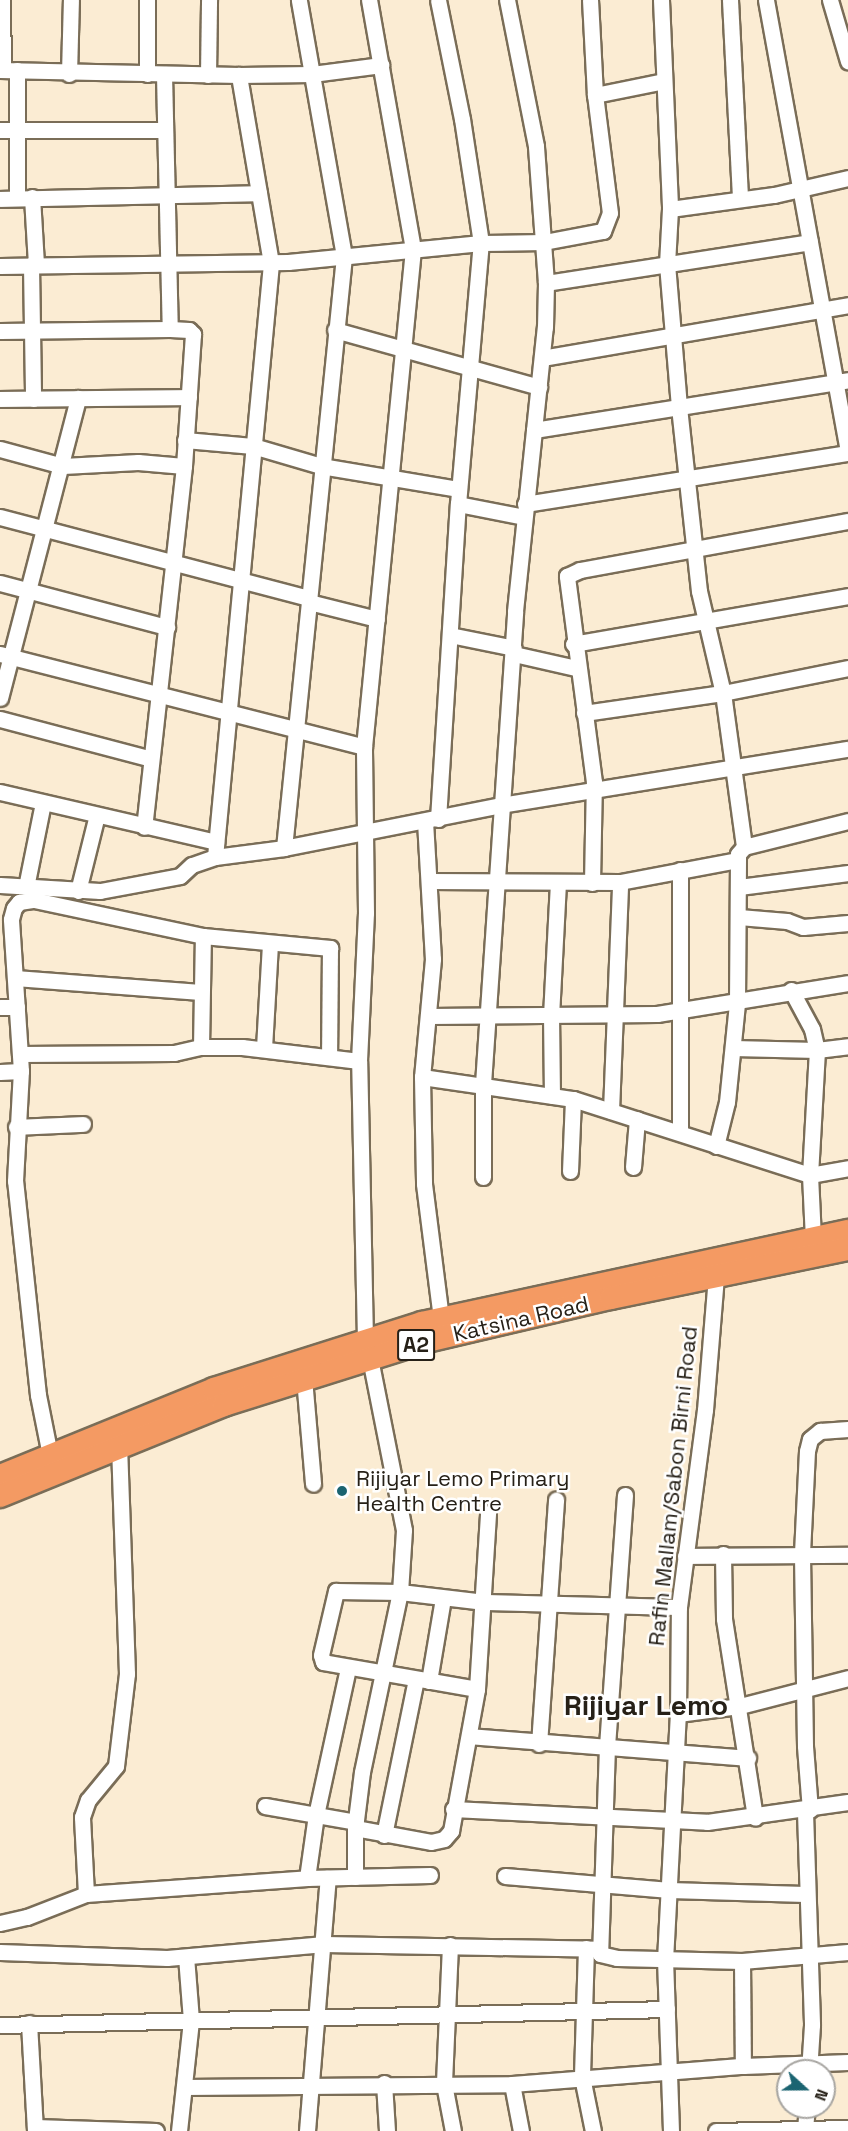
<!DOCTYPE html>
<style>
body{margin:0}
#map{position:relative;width:848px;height:2131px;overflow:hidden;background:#fbecd3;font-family:"Space Grotesk",sans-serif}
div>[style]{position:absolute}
.roads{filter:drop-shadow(2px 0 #7a6d57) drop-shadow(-2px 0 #7a6d57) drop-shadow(0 2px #7a6d57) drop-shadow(0 -2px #7a6d57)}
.minor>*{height:15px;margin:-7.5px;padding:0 7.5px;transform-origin:7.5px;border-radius:7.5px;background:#fff}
.highway>*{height:22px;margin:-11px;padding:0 11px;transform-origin:11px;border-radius:11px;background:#f49a63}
.dots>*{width:16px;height:16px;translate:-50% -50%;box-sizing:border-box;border:3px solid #fff;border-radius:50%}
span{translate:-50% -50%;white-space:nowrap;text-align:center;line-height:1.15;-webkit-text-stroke:5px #fff;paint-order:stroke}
.shield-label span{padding:2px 4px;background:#fff;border:2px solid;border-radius:4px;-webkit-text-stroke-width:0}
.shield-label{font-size:21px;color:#262017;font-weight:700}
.street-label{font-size:22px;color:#262017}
.poi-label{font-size:22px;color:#262017}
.left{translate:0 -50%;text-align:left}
.district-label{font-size:28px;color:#262017;font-weight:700}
.north{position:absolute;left:776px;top:2059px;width:60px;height:60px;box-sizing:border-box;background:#fff;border:2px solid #a8a6a2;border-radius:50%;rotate:111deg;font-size:16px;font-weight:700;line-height:24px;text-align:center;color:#262017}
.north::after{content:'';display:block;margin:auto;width:21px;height:27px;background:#1b6471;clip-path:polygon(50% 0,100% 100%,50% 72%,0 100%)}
</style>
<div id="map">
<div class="roads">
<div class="minor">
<i style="left:2px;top:0;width:70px;rotate:89.2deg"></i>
<i style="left:147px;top:0;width:74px;rotate:90deg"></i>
<i style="left:661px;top:0;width:209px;rotate:87.5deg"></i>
<i style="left:670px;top:209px;width:55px;rotate:93.1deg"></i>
<i style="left:667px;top:264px;width:144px;rotate:85.2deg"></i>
<i style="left:679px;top:407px;width:185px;rotate:83.8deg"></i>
<i style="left:699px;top:591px;width:105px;rotate:76.8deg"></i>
<i style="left:723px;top:693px;width:155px;rotate:82.2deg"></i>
<i style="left:730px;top:0;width:199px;rotate:87.1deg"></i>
<i style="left:766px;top:0;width:457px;rotate:79.7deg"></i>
<i style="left:830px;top:0;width:64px;rotate:73.6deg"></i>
<i style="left:0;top:70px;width:239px;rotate:1.2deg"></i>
<i style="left:239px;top:75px;width:73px;rotate:-0.8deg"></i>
<i style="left:312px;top:74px;width:70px;rotate:-7.4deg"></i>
<i style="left:17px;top:70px;width:128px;rotate:90deg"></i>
<i style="left:69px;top:74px;width:74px;rotate:-88.5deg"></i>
<i style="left:164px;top:74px;width:255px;rotate:88.7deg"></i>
<i style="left:208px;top:75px;width:75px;rotate:-89.2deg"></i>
<i style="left:595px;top:95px;width:70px;rotate:-11.5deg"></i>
<i style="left:0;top:130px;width:165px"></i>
<i style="left:32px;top:197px;width:68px;rotate:86.6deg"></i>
<i style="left:0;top:199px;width:259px;rotate:-1.3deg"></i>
<i style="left:670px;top:209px;width:105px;rotate:-7.7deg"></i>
<i style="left:774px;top:195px;width:76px;rotate:-12.9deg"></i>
<i style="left:31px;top:265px;width:134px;rotate:89.1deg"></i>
<i style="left:0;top:266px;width:288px;rotate:-0.8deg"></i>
<i style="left:288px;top:262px;width:194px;rotate:-5.6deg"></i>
<i style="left:481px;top:243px;width:63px;rotate:-0.9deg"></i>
<i style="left:544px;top:242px;width:60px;rotate:-10.6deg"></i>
<i style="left:603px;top:231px;width:19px;rotate:-69deg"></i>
<i style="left:610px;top:213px;width:119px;rotate:-97.2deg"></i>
<i style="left:595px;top:95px;width:95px;rotate:-93deg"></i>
<i style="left:546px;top:283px;width:267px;rotate:-8.8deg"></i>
<i style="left:335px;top:330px;width:212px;rotate:15.6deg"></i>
<i style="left:0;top:331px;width:170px;rotate:-0.7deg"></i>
<i style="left:170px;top:329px;width:19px;rotate:3deg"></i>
<i style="left:189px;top:330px;width:6px;rotate:45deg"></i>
<i style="left:193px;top:334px;width:132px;rotate:93.9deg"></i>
<i style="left:184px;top:466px;width:363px;rotate:96.3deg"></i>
<i style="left:542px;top:358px;width:311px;rotate:-9.8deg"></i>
<i style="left:0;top:399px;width:189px;rotate:-0.6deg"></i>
<i style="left:534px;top:430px;width:318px;rotate:-9deg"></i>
<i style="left:185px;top:440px;width:68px;rotate:5deg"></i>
<i style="left:253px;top:446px;width:71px;rotate:16.4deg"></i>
<i style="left:321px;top:466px;width:140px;rotate:9.5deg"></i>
<i style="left:0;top:449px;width:65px;rotate:15.1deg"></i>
<i style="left:63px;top:466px;width:75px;rotate:-3.1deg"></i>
<i style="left:138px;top:462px;width:46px;rotate:5deg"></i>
<i style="left:458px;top:504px;width:67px;rotate:11.1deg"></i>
<i style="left:525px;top:504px;width:327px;rotate:-9deg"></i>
<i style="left:0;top:517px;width:319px;rotate:14.7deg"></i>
<i style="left:0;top:583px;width:173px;rotate:14.8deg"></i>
<i style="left:309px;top:602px;width:70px;rotate:14deg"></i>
<i style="left:450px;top:635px;width:65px;rotate:11.5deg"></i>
<i style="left:573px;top:644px;width:279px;rotate:-9.9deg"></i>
<i style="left:0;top:654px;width:376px;rotate:14.3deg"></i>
<i style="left:514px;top:654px;width:64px;rotate:12.7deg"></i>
<i style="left:0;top:698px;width:310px;rotate:-75.4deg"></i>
<i style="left:584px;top:713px;width:140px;rotate:-8.2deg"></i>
<i style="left:723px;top:693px;width:127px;rotate:-11.3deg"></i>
<i style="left:0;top:719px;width:156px;rotate:14.8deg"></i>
<i style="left:0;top:792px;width:222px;rotate:13deg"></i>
<i style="left:438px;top:819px;width:316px;rotate:-86.4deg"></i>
<i style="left:458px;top:504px;width:262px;rotate:-85deg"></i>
<i style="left:481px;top:243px;width:125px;rotate:-98.7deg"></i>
<i style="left:462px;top:119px;width:121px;rotate:-101.4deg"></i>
<i style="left:425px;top:821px;width:138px;rotate:86.7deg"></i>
<i style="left:433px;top:959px;width:119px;rotate:95.3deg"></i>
<i style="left:422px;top:1077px;width:107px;rotate:88.9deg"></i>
<i style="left:424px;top:1184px;width:136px;rotate:82.8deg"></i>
<i style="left:284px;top:848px;width:595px;rotate:-84.21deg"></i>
<i style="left:344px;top:256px;width:260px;rotate:-100deg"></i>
<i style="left:215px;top:857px;width:597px;rotate:-84.61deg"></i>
<i style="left:271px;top:263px;width:191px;rotate:-99.7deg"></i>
<i style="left:429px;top:881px;width:191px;rotate:0.3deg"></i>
<i style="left:620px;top:882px;width:119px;rotate:-10.6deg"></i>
<i style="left:592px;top:883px;width:101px;rotate:-88.9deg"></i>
<i style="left:594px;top:782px;width:208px;rotate:-97.5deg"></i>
<i style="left:567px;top:576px;width:14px;rotate:-25deg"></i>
<i style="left:580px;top:570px;width:272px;rotate:-10.4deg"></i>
<i style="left:0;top:885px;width:100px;rotate:3.4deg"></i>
<i style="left:100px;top:891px;width:81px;rotate:-10.6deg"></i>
<i style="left:180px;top:876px;width:16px;rotate:-43deg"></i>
<i style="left:192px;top:865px;width:24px;rotate:-19deg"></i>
<i style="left:215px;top:857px;width:70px;rotate:-7.4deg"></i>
<i style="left:284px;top:848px;width:221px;rotate:-11.2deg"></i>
<i style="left:501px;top:805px;width:351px;rotate:-9.2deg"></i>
<i style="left:26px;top:887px;width:86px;rotate:-78.6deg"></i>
<i style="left:739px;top:887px;width:110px;rotate:-7.3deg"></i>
<i style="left:78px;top:891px;width:78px;rotate:-76deg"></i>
<i style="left:739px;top:917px;width:48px;rotate:4.8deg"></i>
<i style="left:787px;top:921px;width:17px;rotate:21deg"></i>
<i style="left:803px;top:927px;width:45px;rotate:-5.1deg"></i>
<i style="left:15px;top:978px;width:186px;rotate:4.3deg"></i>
<i style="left:791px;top:990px;width:44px;rotate:61.7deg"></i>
<i style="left:812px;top:1029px;width:22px;rotate:77deg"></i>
<i style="left:817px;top:1050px;width:125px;rotate:93.2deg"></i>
<i style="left:810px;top:1175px;width:64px;rotate:87.3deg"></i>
<i style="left:0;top:1007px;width:17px"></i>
<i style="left:429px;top:1016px;width:228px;rotate:-0.5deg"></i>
<i style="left:657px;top:1014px;width:193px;rotate:-9.2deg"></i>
<i style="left:201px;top:1047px;width:111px;rotate:-89deg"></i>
<i style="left:264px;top:1048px;width:103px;rotate:-86.7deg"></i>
<i style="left:733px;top:1048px;width:84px;rotate:1.4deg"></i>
<i style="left:817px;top:1050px;width:31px;rotate:-7deg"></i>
<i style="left:20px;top:1054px;width:154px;rotate:-0.4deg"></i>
<i style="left:174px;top:1053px;width:28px;rotate:-13deg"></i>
<i style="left:201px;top:1047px;width:41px"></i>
<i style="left:242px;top:1047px;width:118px;rotate:6.8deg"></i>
<i style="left:0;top:1072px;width:21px;rotate:-3deg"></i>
<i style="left:422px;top:1077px;width:153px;rotate:8.3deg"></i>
<i style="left:573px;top:1099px;width:249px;rotate:17.8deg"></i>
<i style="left:810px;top:1175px;width:39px;rotate:-10deg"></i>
<i style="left:552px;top:1096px;width:80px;rotate:-90.7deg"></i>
<i style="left:551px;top:1016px;width:132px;rotate:-87deg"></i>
<i style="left:611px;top:1111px;width:229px;rotate:-87.7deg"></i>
<i style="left:16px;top:1127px;width:67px;rotate:-2.6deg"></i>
<i style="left:680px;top:1132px;width:262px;rotate:-90deg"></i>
<i style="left:716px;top:1146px;width:45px;rotate:-76deg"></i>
<i style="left:727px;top:1102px;width:100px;rotate:-84.2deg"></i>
<i style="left:737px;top:1003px;width:149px;rotate:-89.6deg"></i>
<i style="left:738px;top:854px;width:9px;rotate:-49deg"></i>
<i style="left:744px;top:847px;width:107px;rotate:-14deg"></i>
<i style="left:633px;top:1167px;width:48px;rotate:-85.2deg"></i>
<i style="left:570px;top:1171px;width:72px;rotate:-87.6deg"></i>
<i style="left:483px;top:1177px;width:93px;rotate:-90deg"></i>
<i style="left:483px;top:1084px;width:474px;rotate:-86.1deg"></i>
<i style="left:515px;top:611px;width:286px;rotate:-84deg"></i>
<i style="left:545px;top:327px;width:44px;rotate:-88.7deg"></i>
<i style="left:546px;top:283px;width:137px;rotate:-94.2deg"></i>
<i style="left:536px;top:146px;width:149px;rotate:-101.2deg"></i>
<i style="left:365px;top:1340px;width:279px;rotate:-91.2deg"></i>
<i style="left:359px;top:1061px;width:148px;rotate:-87.3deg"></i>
<i style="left:366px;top:913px;width:166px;rotate:-90.7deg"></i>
<i style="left:364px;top:747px;width:500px;rotate:-84.38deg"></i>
<i style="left:413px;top:249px;width:253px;rotate:-100deg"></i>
<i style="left:304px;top:1378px;width:106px;rotate:85.1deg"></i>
<i style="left:50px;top:1455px;width:61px;rotate:-101.3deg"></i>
<i style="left:38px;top:1395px;width:215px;rotate:-96.1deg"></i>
<i style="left:15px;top:1181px;width:110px;rotate:-86.9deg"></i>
<i style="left:21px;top:1071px;width:152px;rotate:-93.8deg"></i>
<i style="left:11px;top:919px;width:11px;rotate:-75deg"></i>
<i style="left:14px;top:908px;width:8px;rotate:-50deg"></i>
<i style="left:19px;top:902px;width:15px;rotate:-8deg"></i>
<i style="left:34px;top:900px;width:173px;rotate:12deg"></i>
<i style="left:203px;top:936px;width:128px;rotate:5.4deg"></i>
<i style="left:330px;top:948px;width:108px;rotate:90.5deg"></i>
<i style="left:625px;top:1495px;width:252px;rotate:94.1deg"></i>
<i style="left:607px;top:1746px;width:208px;rotate:91.9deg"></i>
<i style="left:600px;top:1954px;width:17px;rotate:13deg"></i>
<i style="left:617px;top:1958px;width:125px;rotate:1.4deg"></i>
<i style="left:742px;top:1961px;width:106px;rotate:-4.9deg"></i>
<i style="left:723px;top:1554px;width:65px;rotate:89.1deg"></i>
<i style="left:724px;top:1619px;width:201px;rotate:81.1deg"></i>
<i style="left:685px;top:1556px;width:163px;rotate:-0.4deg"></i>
<i style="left:429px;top:1681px;width:84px;rotate:-80.4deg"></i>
<i style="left:477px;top:1689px;width:156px;rotate:-170.1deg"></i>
<i style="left:323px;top:1662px;width:7px;rotate:-106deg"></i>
<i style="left:321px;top:1655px;width:66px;rotate:-76.8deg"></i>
<i style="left:336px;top:1591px;width:64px;rotate:0.9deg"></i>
<i style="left:400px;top:1592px;width:85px;rotate:6.8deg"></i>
<i style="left:484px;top:1602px;width:195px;rotate:1.5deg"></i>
<i style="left:678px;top:1714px;width:63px;rotate:-7.4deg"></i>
<i style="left:740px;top:1706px;width:112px;rotate:-14.5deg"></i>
<i style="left:469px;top:1736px;width:280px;rotate:4.5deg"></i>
<i style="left:539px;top:1744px;width:245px;rotate:-86deg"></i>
<i style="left:265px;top:1806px;width:92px;rotate:10deg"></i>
<i style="left:453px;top:1809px;width:254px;rotate:2.9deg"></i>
<i style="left:707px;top:1822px;width:142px;rotate:-8.1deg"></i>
<i style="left:810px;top:1810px;width:64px;rotate:-94.5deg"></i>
<i style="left:805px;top:1746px;width:193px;rotate:-90.9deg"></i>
<i style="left:802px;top:1553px;width:102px;rotate:-87.2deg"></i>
<i style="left:807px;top:1451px;width:12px;rotate:-76deg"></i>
<i style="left:810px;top:1439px;width:13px;rotate:-39deg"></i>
<i style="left:820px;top:1431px;width:28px;rotate:-4deg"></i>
<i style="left:805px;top:1812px;width:213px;rotate:88.1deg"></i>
<i style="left:812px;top:2025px;width:46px;rotate:93.7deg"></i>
<i style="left:355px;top:1828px;width:77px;rotate:10.4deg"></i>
<i style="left:431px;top:1842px;width:13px;rotate:-13deg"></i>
<i style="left:444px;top:1839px;width:11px;rotate:-49deg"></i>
<i style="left:451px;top:1831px;width:144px;rotate:-79.6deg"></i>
<i style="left:477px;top:1689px;width:176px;rotate:-86.4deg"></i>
<i style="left:384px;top:1835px;width:159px;rotate:-78.4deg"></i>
<i style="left:505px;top:1876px;width:165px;rotate:4.9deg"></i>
<i style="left:669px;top:1890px;width:136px;rotate:1.7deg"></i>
<i style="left:355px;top:1877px;width:49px;rotate:-90deg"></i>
<i style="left:355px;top:1828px;width:56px;rotate:-82.9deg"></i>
<i style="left:362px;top:1772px;width:184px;rotate:-78.1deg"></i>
<i style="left:400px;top:1592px;width:62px;rotate:-86.3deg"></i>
<i style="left:404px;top:1530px;width:175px;rotate:-101.2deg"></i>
<i style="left:307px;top:1878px;width:64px;rotate:-81.9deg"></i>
<i style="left:316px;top:1815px;width:150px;rotate:-77.7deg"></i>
<i style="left:86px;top:1894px;width:77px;rotate:-93deg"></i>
<i style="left:82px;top:1817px;width:18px;rotate:-71deg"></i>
<i style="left:88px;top:1800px;width:44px;rotate:-50.5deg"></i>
<i style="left:116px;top:1766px;width:93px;rotate:-83.2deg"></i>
<i style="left:127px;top:1674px;width:227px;rotate:-92deg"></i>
<i style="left:0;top:1923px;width:28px;rotate:-13deg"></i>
<i style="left:27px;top:1917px;width:63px;rotate:-21.3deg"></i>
<i style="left:86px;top:1894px;width:222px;rotate:-4.1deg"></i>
<i style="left:307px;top:1878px;width:123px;rotate:-1.4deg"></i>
<i style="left:450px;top:1945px;width:139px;rotate:92.5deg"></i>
<i style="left:444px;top:2084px;width:48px;rotate:79.2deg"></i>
<i style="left:586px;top:1948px;width:129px;rotate:91.8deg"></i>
<i style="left:582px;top:2077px;width:55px;rotate:78.5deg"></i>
<i style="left:0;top:1952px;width:167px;rotate:2.1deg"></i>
<i style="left:167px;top:1958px;width:158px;rotate:-5.1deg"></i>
<i style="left:324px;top:1944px;width:274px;rotate:1deg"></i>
<i style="left:742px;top:1961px;width:105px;rotate:89.5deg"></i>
<i style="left:29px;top:2023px;width:108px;rotate:86.8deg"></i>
<i style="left:0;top:2025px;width:667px;rotate:-1.37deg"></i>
<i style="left:384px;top:2083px;width:48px;rotate:86.4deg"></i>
<i style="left:512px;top:2084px;width:48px;rotate:79.2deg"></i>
<i style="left:184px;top:2087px;width:328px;rotate:-0.5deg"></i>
<i style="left:512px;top:2084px;width:232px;rotate:-4.5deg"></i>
<i style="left:743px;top:2066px;width:105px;rotate:-2.2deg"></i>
<i style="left:35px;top:2127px;width:121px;rotate:1.9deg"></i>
<i style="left:805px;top:2129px;width:22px;rotate:-85deg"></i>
<i style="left:179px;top:2131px;width:112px;rotate:-83.8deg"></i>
<i style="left:191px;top:2020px;width:63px;rotate:-94.5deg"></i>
<i style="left:307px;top:2131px;width:254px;rotate:-85.3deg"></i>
<i style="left:671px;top:2131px;width:171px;rotate:-92deg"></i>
<i style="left:665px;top:1960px;width:246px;rotate:-87deg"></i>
<i style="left:678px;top:1714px;width:107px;rotate:-89.5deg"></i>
<i style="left:679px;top:1607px;width:199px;rotate:-82.5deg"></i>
<i style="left:705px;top:1410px;width:133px;rotate:-85.3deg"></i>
<i style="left:716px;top:2131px;width:132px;rotate:-1.3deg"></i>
</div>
<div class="highway">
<i style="left:0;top:1476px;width:231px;rotate:-22.1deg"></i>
<i style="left:214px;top:1389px;width:218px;rotate:-17.6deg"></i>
<i style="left:422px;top:1323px;width:436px;rotate:-12.2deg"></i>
<i style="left:0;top:1496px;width:242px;rotate:-22.1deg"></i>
<i style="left:224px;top:1405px;width:213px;rotate:-17.5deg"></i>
<i style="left:427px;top:1341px;width:189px;rotate:-13.2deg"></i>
<i style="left:611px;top:1298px;width:242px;rotate:-11.7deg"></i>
</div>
</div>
<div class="dots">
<i style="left:342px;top:1491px;background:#1b6471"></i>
</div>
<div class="shield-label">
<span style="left:416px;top:1345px">A2</span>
</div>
<div class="street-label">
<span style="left:521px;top:1319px;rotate:-13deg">Katsina Road</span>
<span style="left:673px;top:1486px;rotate:-84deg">Rafin Mallam/Sabon Birni Road</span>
</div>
<div class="poi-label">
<span class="left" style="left:356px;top:1491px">Rijiyar Lemo Primary<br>Health Centre</span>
</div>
<div class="district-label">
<span style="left:646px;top:1705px">Rijiyar Lemo</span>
</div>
<div class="north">N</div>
</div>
